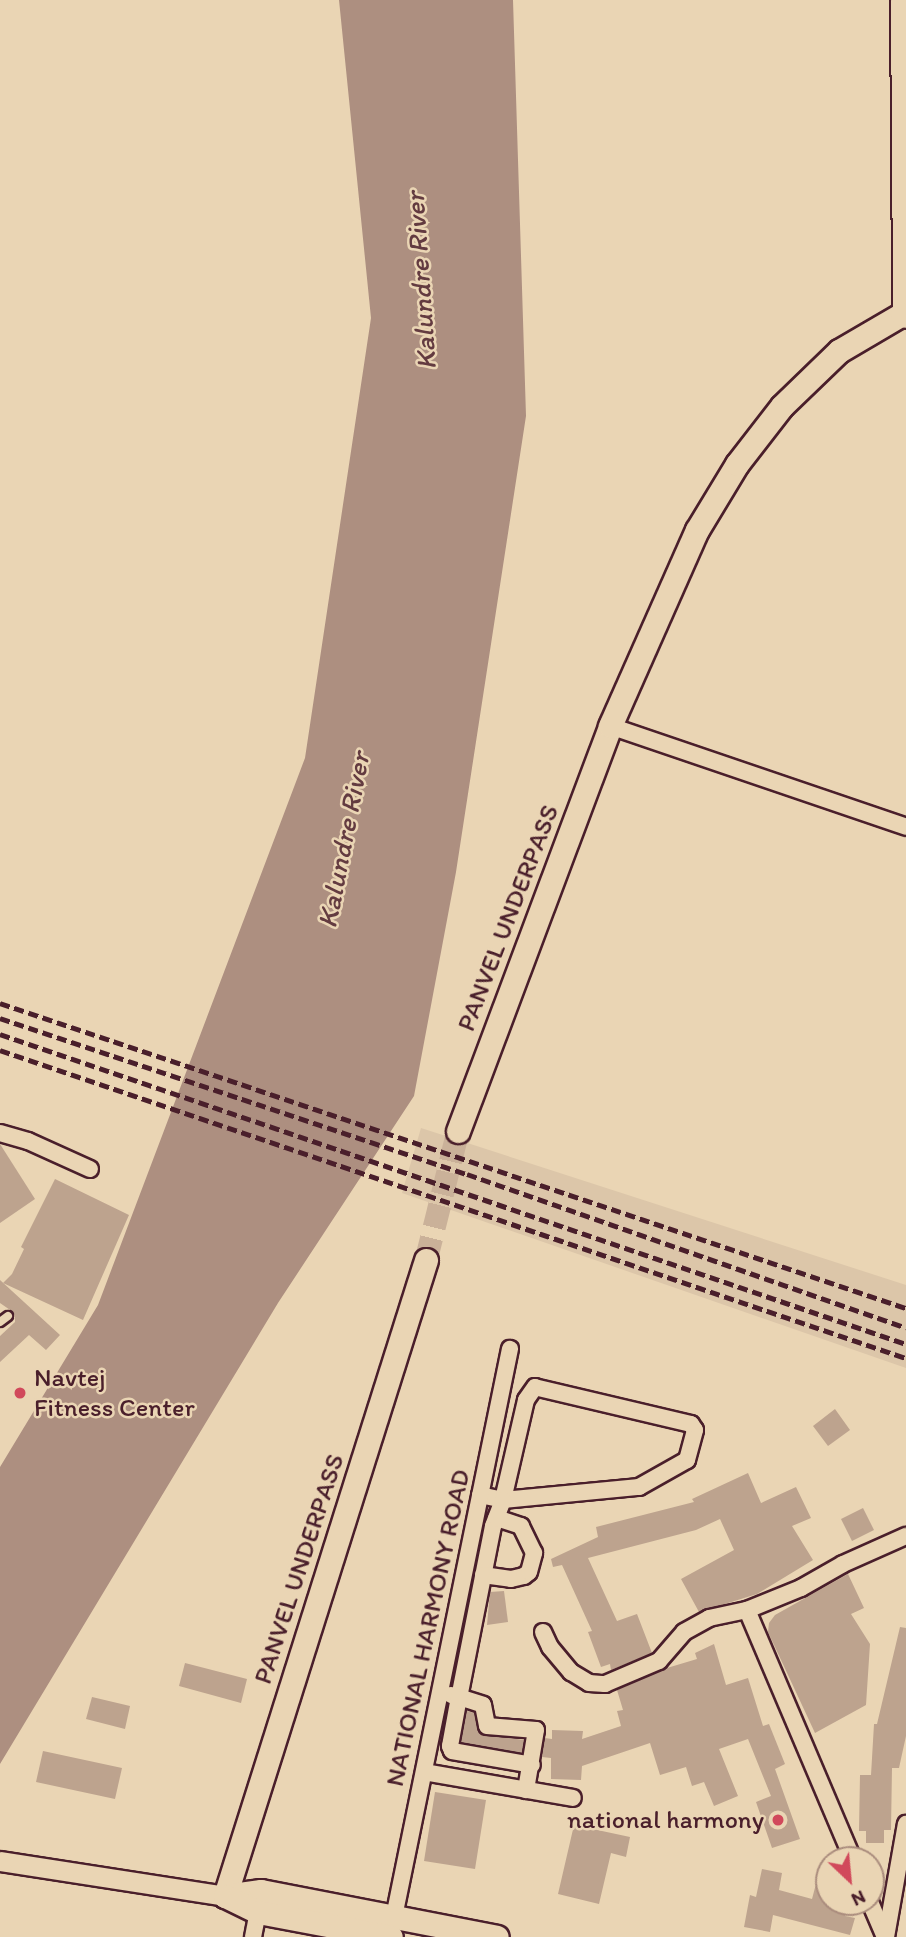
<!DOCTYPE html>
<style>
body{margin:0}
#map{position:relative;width:906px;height:1937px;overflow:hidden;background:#ead5b4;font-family:Itim,sans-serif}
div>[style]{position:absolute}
.built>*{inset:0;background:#dcc6a9}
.water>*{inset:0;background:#ad8f80}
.building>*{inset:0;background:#bda38e}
.secondary-tunnel>*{height:23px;margin-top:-11.5px;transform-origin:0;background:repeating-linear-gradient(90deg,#cab199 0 23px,transparent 0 34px)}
.roads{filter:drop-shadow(2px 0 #4a1f2b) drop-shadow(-2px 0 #4a1f2b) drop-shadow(0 2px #4a1f2b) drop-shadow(0 -2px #4a1f2b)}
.service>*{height:8px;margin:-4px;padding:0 4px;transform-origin:4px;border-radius:4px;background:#ead5b4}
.minor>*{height:16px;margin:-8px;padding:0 8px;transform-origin:8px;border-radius:8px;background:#ead5b4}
.tertiary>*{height:19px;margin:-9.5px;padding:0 9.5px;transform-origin:9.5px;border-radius:9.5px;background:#ead5b4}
.secondary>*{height:23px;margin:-11.5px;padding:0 11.5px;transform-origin:11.5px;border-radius:11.5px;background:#ead5b4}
.rail>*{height:5px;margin-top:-2.5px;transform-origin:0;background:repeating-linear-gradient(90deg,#4a1f2b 0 10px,transparent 0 15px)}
.dots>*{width:19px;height:19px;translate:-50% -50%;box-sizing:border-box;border:4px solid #ead5b4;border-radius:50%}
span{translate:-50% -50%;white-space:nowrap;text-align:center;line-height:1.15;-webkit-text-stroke:5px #ead5b4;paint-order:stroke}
.street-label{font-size:26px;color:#4a1f2b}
.poi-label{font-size:26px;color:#4a1f2b}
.left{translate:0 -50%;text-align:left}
.right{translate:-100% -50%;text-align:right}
.water-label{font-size:28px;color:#633b40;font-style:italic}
.north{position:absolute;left:815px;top:1846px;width:70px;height:70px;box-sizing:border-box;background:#ead5b4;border:2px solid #aa8c7d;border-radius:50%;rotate:154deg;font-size:19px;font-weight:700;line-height:28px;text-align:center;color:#4a1f2b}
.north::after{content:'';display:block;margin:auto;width:24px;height:32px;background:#d1495b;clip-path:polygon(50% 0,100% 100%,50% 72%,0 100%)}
</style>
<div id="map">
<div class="built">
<i style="clip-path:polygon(421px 1128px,906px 1285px,906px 1368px,402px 1193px)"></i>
</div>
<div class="water">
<i style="clip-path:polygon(339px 0,513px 0,526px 416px,456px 872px,414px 1096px,278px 1303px,0 1764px,0 1467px,98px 1305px,305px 758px,371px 318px)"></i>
</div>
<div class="building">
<i style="clip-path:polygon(0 1144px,35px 1199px,0 1223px)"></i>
<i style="clip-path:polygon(55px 1179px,129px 1215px,83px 1320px,3px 1283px,12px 1274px,24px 1249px,21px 1247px)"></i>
<i style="clip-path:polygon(0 1280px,60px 1335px,46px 1350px,29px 1335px,0 1362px,0 1336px,15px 1322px,15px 1317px,13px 1312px,0 1303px)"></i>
<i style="clip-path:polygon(835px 1409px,850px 1430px,828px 1446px,813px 1426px)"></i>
<i style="clip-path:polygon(748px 1473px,761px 1503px,796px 1487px,811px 1518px,792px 1526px,813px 1560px,757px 1594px,699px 1612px,681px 1579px,734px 1550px,720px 1519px,696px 1530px,588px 1558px,617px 1621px,637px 1614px,652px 1653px,611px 1670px,610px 1664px,601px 1667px,588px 1632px,592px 1631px,562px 1565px,553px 1567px,551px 1559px,598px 1537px,596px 1527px,694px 1502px,692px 1499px)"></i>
<i style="clip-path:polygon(863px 1508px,874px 1530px,852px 1541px,841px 1519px)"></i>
<i style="clip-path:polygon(848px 1574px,864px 1608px,851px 1614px,870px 1644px,866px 1705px,815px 1733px,768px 1632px,769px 1623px,775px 1615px)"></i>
<i style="clip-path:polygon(504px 1591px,508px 1622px,487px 1625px,490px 1592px)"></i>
<i style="clip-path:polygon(900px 1627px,906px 1628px,906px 1736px,899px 1768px,892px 1768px,891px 1830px,884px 1830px,884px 1843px,866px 1843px,866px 1831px,859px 1831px,860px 1775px,871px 1775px,874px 1724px,877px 1724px)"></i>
<i style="clip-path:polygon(714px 1644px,726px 1685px,748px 1678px,763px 1726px,769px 1724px,785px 1764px,775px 1769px,800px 1839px,772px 1848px,756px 1802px,771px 1796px,748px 1739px,719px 1749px,738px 1796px,714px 1806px,704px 1782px,692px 1786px,686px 1767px,660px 1775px,650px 1743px,582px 1766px,581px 1780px,551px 1779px,551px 1758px,542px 1757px,545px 1738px,552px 1739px,552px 1730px,583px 1731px,582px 1739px,621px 1726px,617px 1711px,623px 1710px,617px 1690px,667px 1668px,697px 1659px,695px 1653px)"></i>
<i style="clip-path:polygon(185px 1663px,247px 1679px,241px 1703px,179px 1686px)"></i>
<i style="clip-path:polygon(92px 1697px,130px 1706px,125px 1729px,86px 1719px)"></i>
<i style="clip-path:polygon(467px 1711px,474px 1713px,481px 1734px,524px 1740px,522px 1753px,461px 1742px)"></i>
<i style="clip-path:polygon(43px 1751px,122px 1768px,115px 1799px,36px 1782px)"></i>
<i style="clip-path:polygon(435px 1792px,486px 1800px,475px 1869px,424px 1861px)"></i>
<i style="clip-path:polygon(574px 1825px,630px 1837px,626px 1857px,611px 1853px,599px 1904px,558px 1894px)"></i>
<i style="clip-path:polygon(762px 1869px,782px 1873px,779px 1890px,812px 1899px,817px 1880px,829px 1883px,829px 1902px,839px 1902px,839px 1905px,848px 1907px,845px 1916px,855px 1918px,850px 1935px,773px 1915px,770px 1932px,744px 1927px,750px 1895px,756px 1897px)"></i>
</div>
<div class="secondary-tunnel">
<i style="left:426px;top:1260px;width:133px;rotate:-76.1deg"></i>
</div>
<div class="roads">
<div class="service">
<i style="left:0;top:1322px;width:10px;rotate:-37deg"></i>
</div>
<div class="minor">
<i style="left:610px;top:726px;width:313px;rotate:18.8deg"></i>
<i style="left:0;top:1133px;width:29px;rotate:16deg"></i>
<i style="left:28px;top:1141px;width:68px;rotate:24.3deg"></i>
<i style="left:480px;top:1495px;width:24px;rotate:12deg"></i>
<i style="left:503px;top:1500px;width:137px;rotate:-5.5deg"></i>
<i style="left:639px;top:1487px;width:55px;rotate:-29.4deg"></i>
<i style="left:687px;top:1460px;width:31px;rotate:-75deg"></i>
<i style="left:695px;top:1430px;width:7px;rotate:-124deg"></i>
<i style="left:691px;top:1424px;width:160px;rotate:-166.7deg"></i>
<i style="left:535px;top:1387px;width:16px;rotate:125deg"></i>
<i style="left:526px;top:1400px;width:103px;rotate:103deg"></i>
<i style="left:503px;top:1500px;width:28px;rotate:111deg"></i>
<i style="left:493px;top:1526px;width:174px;rotate:101.2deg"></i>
<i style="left:459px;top:1697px;width:25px;rotate:18deg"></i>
<i style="left:483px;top:1705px;width:21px;rotate:79deg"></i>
<i style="left:487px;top:1726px;width:49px;rotate:4.7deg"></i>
<i style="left:536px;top:1730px;width:61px;rotate:99.5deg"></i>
<i style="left:483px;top:1575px;width:28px;rotate:8deg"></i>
<i style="left:511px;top:1579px;width:13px;rotate:-13deg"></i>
<i style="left:524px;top:1576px;width:6px;rotate:-39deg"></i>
<i style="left:529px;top:1572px;width:20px;rotate:-75deg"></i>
<i style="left:534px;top:1553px;width:30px;rotate:-116deg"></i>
<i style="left:521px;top:1526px;width:26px;rotate:-162deg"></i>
<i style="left:747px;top:1610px;width:272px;rotate:67deg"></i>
<i style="left:543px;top:1632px;width:17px;rotate:65deg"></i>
<i style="left:550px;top:1647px;width:33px;rotate:50deg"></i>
<i style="left:571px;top:1672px;width:21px;rotate:31deg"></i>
<i style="left:589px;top:1683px;width:16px;rotate:4deg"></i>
<i style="left:605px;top:1684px;width:59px;rotate:-23.1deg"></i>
<i style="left:659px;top:1661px;width:38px;rotate:-49deg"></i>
<i style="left:684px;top:1632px;width:29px;rotate:-29deg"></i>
<i style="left:709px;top:1618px;width:39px;rotate:-12deg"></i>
<i style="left:747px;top:1610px;width:58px;rotate:-22.2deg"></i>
<i style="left:801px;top:1588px;width:48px;rotate:-29.7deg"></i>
<i style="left:843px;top:1564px;width:69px;rotate:-24deg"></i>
<i style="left:451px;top:1695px;width:8px;rotate:14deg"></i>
<i style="left:459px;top:1697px;width:50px;rotate:100.4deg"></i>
<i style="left:450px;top:1746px;width:5px;rotate:68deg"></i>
<i style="left:452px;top:1751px;width:81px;rotate:9.9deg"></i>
<i style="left:424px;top:1772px;width:151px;rotate:9.9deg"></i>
<i style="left:870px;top:1902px;width:38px;rotate:67deg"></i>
<i style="left:394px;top:1917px;width:580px;rotate:-78.46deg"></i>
<i style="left:253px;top:1937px;width:25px;rotate:-79deg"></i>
<i style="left:886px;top:1937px;width:115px;rotate:-80deg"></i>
</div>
<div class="tertiary">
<i style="left:900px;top:0;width:314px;rotate:89.6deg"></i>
<i style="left:0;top:1861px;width:228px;rotate:8.8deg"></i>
</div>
<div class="secondary">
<i style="left:458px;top:1131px;width:433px;rotate:-69.4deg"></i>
<i style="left:610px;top:726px;width:214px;rotate:-66.1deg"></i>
<i style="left:697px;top:530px;width:77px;rotate:-58.8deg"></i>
<i style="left:737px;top:464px;width:73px;rotate:-52.2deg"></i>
<i style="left:782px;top:406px;width:79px;rotate:-44deg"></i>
<i style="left:839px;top:351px;width:73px;rotate:-30.4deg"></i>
<i style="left:902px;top:314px;width:4px;rotate:27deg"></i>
<i style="left:225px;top:1896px;width:667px;rotate:-72.46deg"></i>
<i style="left:225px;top:1896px;width:36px;rotate:-8deg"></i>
<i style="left:261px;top:1891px;width:240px;rotate:11deg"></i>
<i style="left:225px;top:1896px;width:37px;rotate:26deg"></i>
<i style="left:258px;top:1912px;width:135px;rotate:10.6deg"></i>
</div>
</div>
<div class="rail">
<i style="left:0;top:1003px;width:956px;rotate:18.61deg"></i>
<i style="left:0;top:1018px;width:492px;rotate:18.5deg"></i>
<i style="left:467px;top:1174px;width:465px;rotate:19.3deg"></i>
<i style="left:0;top:1034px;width:958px;rotate:18.89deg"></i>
<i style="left:0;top:1050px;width:957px;rotate:18.78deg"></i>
</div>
<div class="dots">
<i style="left:20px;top:1393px;background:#d1495b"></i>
<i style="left:778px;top:1820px;background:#d1495b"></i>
</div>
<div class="street-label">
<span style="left:508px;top:918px;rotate:-69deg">PANVEL UNDERPASS</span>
<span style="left:299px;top:1569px;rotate:-72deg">PANVEL UNDERPASS</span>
<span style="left:428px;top:1628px;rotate:-78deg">NATIONAL HARMONY ROAD</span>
</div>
<div class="poi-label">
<span class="left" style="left:34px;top:1393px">Navtej<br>Fitness Center</span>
<span class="right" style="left:764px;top:1820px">national harmony</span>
</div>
<div class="water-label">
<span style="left:420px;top:281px;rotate:-94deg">Kalundre River</span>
<span style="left:343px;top:840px;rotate:-79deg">Kalundre River</span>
</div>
<div class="north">N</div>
</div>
